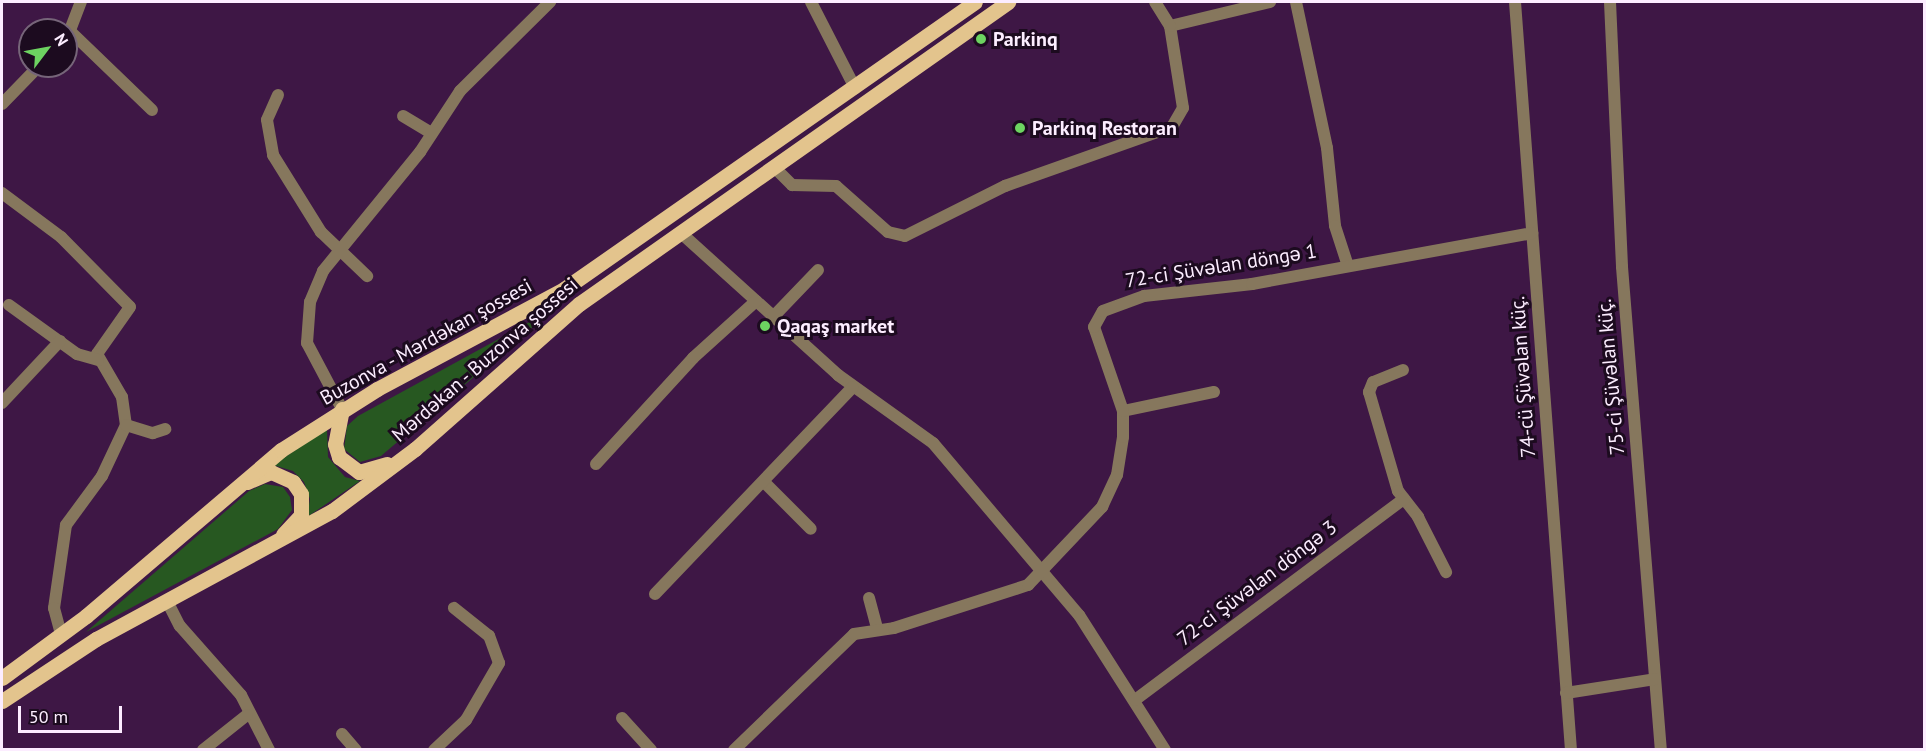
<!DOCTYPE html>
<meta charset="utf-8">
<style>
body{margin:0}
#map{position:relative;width:1926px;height:751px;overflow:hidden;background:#3e1745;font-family:"PT Sans",sans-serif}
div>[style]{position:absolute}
.green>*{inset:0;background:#275821}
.minor>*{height:12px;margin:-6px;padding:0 6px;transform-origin:6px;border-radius:6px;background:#86775d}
.primary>*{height:15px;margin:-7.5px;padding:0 7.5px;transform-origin:7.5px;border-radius:7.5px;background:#e3c48d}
.dots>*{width:16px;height:16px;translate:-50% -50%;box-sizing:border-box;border:3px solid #1c0b1f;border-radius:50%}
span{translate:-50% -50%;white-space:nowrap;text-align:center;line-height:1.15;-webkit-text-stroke:6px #1c0b1f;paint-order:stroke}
.poi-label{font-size:20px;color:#fcedff;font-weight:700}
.left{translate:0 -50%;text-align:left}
.street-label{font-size:20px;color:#fcedff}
.frame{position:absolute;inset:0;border:3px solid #fcedff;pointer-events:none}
.north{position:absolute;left:18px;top:18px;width:60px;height:60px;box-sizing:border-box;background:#1c0b1f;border:2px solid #766579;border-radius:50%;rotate:58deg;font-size:16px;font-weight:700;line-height:24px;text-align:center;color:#fcedff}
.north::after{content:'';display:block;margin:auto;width:21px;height:27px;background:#6dd361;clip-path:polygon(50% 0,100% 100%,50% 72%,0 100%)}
.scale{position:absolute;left:18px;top:706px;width:104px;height:27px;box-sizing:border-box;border:3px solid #fcedff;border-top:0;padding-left:8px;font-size:18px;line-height:21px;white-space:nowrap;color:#fcedff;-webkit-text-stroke:4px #1c0b1f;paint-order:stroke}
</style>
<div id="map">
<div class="green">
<i style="clip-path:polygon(555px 308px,381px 456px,360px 462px,344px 449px,347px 426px,358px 416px)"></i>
<i style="clip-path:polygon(327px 429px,328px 457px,345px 477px,360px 481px,307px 517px,310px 499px,304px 482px,293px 471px,273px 465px)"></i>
<i style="clip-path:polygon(265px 484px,283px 487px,290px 497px,292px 510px,278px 529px,86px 632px,249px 491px)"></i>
</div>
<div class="minor">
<i style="left:811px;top:2px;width:97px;rotate:62.9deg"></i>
<i style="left:1296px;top:2px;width:149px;rotate:78deg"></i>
<i style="left:1327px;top:148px;width:78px;rotate:84.1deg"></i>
<i style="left:1335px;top:226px;width:39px;rotate:72deg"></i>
<i style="left:1515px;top:2px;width:750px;rotate:85.72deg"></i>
<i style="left:1610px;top:2px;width:265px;rotate:87.4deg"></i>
<i style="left:1622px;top:267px;width:485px;rotate:85.4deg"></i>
<i style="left:1170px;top:26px;width:103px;rotate:-13.5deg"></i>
<i style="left:72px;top:33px;width:111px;rotate:43.9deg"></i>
<i style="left:67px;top:38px;width:39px;rotate:-69deg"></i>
<i style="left:278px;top:95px;width:27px;rotate:114deg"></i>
<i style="left:267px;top:120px;width:36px;rotate:80deg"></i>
<i style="left:273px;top:155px;width:91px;rotate:58.1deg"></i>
<i style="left:321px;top:232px;width:64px;rotate:43.7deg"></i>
<i style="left:2px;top:104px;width:53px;rotate:-45.8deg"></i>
<i style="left:403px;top:116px;width:33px;rotate:31deg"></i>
<i style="left:776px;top:169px;width:23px;rotate:45deg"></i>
<i style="left:792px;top:185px;width:44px;rotate:1.3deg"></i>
<i style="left:836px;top:186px;width:69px;rotate:41.5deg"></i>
<i style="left:888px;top:232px;width:17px;rotate:13deg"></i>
<i style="left:905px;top:236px;width:112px;rotate:-26.6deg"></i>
<i style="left:1005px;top:186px;width:177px;rotate:-19.5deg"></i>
<i style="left:1172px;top:127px;width:22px;rotate:-60deg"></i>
<i style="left:1183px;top:108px;width:83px;rotate:-99deg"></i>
<i style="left:1170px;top:26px;width:28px;rotate:-122deg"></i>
<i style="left:2px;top:193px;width:74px;rotate:36.7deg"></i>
<i style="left:61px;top:237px;width:98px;rotate:45.4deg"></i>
<i style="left:130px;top:307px;width:57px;rotate:125.1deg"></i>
<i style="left:97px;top:354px;width:50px;rotate:59.8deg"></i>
<i style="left:122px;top:397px;width:28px;rotate:82deg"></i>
<i style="left:126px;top:425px;width:56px;rotate:115.2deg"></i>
<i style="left:102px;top:476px;width:61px;rotate:126.3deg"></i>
<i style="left:66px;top:525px;width:84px;rotate:98.2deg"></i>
<i style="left:54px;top:608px;width:28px;rotate:75deg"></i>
<i style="left:681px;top:233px;width:212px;rotate:42.1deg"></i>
<i style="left:838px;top:375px;width:117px;rotate:35.6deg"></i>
<i style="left:933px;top:443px;width:226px;rotate:49.7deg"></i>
<i style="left:1079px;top:615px;width:160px;rotate:57.5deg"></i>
<i style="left:9px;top:305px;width:84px;rotate:35.8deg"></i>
<i style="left:77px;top:354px;width:22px;rotate:16deg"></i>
<i style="left:773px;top:317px;width:65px;rotate:-46.2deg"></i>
<i style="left:1403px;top:370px;width:32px;rotate:158deg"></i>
<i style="left:1373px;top:382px;width:11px;rotate:112deg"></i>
<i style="left:1369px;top:392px;width:103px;rotate:73.7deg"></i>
<i style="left:1398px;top:491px;width:33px;rotate:52deg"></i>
<i style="left:1418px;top:517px;width:62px;rotate:63deg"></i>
<i style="left:2px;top:403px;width:85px;rotate:-46.9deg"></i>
<i style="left:342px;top:409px;width:75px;rotate:-117.9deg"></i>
<i style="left:307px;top:343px;width:41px;rotate:-85.8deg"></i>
<i style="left:310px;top:302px;width:34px;rotate:-67deg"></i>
<i style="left:323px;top:271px;width:154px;rotate:-50.8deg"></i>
<i style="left:420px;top:152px;width:73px;rotate:-56.7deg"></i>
<i style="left:460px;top:91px;width:127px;rotate:-44.7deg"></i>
<i style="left:1123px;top:411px;width:93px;rotate:-11.8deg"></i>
<i style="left:126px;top:425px;width:28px;rotate:17deg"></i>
<i style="left:153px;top:433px;width:13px;rotate:-18deg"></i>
<i style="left:596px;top:464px;width:144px;rotate:-47.5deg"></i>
<i style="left:693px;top:358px;width:85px;rotate:-42.1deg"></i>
<i style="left:764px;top:482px;width:66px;rotate:45deg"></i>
<i style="left:655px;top:594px;width:286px;rotate:-46.3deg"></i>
<i style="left:869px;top:598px;width:31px;rotate:75deg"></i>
<i style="left:167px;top:601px;width:28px;rotate:63deg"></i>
<i style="left:180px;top:626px;width:92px;rotate:48.5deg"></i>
<i style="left:241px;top:695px;width:62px;rotate:63deg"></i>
<i style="left:1566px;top:693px;width:90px;rotate:-8.9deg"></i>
<i style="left:1135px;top:700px;width:336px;rotate:-36.8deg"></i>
<i style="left:622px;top:718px;width:43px;rotate:47.8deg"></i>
<i style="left:342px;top:734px;width:21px;rotate:49deg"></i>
<i style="left:203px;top:750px;width:56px;rotate:-38.5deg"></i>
<i style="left:434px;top:750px;width:44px;rotate:-43.2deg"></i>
<i style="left:466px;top:720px;width:66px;rotate:-59.9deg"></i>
<i style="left:499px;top:663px;width:29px;rotate:-110deg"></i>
<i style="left:489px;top:636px;width:45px;rotate:-141.3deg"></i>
<i style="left:734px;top:750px;width:167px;rotate:-44deg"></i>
<i style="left:854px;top:634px;width:40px;rotate:-8.5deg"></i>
<i style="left:894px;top:628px;width:141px;rotate:-17.8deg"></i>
<i style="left:1028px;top:585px;width:108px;rotate:-46.5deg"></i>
<i style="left:1102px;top:507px;width:35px;rotate:-65deg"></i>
<i style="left:1117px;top:475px;width:38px;rotate:-81deg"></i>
<i style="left:1123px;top:437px;width:26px;rotate:-90deg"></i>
<i style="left:1123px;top:411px;width:89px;rotate:-109deg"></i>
<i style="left:1094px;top:327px;width:18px;rotate:-61deg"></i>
<i style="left:1103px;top:311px;width:44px;rotate:-20.1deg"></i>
<i style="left:1144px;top:296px;width:109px;rotate:-6.3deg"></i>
<i style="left:1252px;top:284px;width:285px;rotate:-10.3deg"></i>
</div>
<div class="primary">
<i style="left:342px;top:409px;width:36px;rotate:101deg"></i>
<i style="left:335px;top:444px;width:14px;rotate:73deg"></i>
<i style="left:339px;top:457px;width:25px;rotate:37deg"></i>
<i style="left:359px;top:472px;width:29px;rotate:-16deg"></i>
<i style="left:247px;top:482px;width:26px;rotate:-23deg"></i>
<i style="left:271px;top:472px;width:24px;rotate:24deg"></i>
<i style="left:293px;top:482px;width:14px;rotate:56deg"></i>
<i style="left:301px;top:494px;width:21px;rotate:90deg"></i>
<i style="left:301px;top:515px;width:26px;rotate:133deg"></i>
<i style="left:2px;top:678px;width:104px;rotate:-36.4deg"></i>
<i style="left:86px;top:616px;width:256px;rotate:-40.4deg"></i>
<i style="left:281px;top:450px;width:114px;rotate:-32.4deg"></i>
<i style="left:377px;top:389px;width:212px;rotate:-28.1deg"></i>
<i style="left:564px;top:289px;width:501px;rotate:-34.93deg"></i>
<i style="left:2px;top:701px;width:113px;rotate:-33.4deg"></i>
<i style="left:96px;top:639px;width:268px;rotate:-28.5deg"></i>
<i style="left:332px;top:511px;width:104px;rotate:-36.8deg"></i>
<i style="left:415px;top:449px;width:219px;rotate:-41.5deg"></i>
<i style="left:579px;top:304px;width:525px;rotate:-35.14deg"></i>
</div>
<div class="dots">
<i style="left:981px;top:39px;background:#6dd361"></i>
<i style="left:1020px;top:128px;background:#6dd361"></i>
<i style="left:765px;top:326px;background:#6dd361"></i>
</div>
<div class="poi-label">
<span class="left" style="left:993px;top:39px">Parkinq</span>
<span class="left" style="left:1032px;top:128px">Parkinq Restoran</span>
<span class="left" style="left:777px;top:326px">Qaqaş market</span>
</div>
<div class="street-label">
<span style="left:1221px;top:266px;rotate:-9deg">72-ci Şüvəlan döngə 1</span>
<span style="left:426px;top:342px;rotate:-29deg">Buzonva - Mərdəkan şossesi</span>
<span style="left:485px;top:360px;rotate:-41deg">Mərdəkan - Buzonva şossesi</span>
<span style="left:1523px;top:377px;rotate:-94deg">74-cü Şüvəlan küç.</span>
<span style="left:1611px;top:377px;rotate:-95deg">75-ci Şüvəlan küç.</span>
<span style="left:1257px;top:583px;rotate:-37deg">72-ci Şüvəlan döngə 3</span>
</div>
<div class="frame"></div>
<div class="north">N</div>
<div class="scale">50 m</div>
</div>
